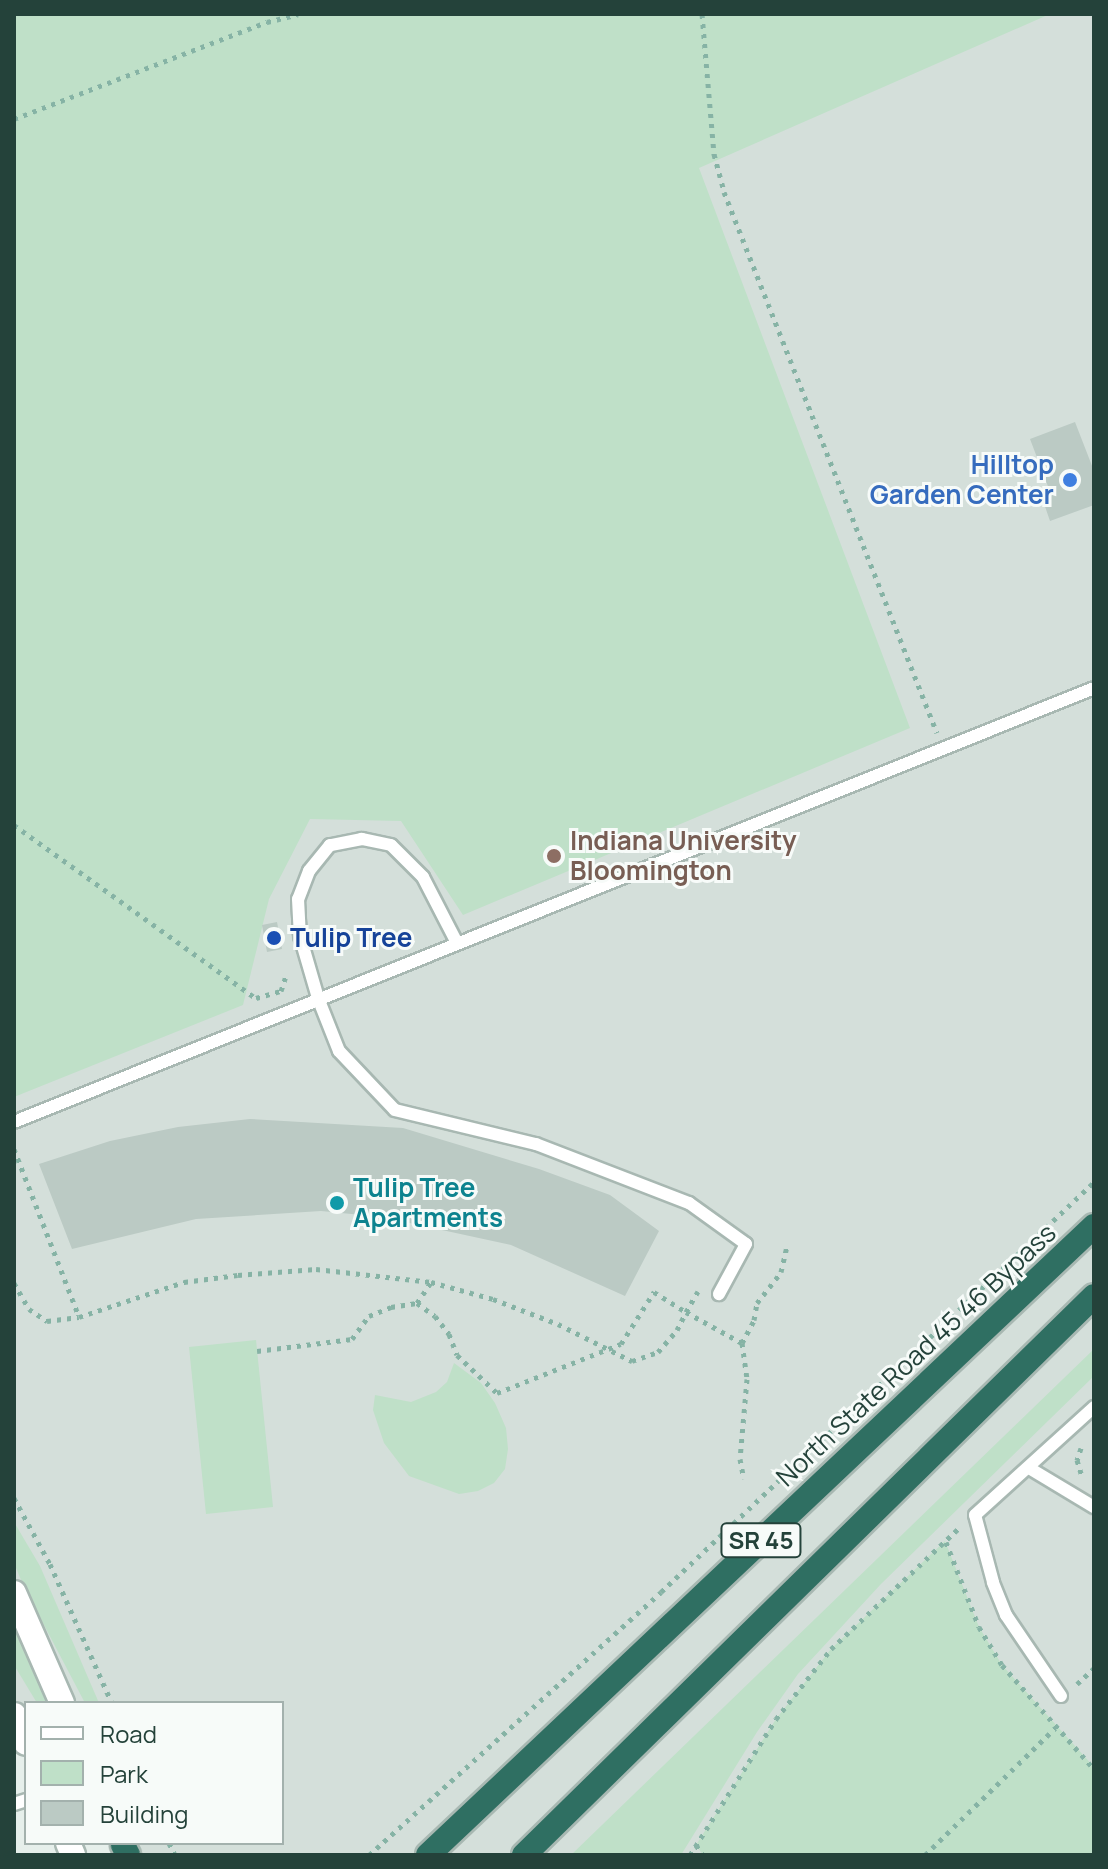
<!DOCTYPE html>
<style>
body{margin:0}
#map{position:relative;width:1108px;height:1869px;overflow:hidden;background:#e6efeb;font-family:Manrope,sans-serif}
div>[style]{position:absolute}
.built>*{inset:0;background:#d4dfda}
.green>*{inset:0;background:#bfe0c8}
.building>*{inset:0;background:#bbcac4}
.path>*{height:5px;margin-top:-2.5px;transform-origin:0;background:repeating-linear-gradient(90deg,#86b3a5 0 4px,transparent 0 10px)}
.roads{filter:drop-shadow(2px 0 #a8b8b2) drop-shadow(-2px 0 #a8b8b2) drop-shadow(0 2px #a8b8b2) drop-shadow(0 -2px #a8b8b2)}
.lane>*{height:12px;margin:-6px;padding:0 6px;transform-origin:6px;border-radius:6px;background:#fff}
.secondary>*{height:24px;margin:-12px;padding:0 12px;transform-origin:12px;border-radius:12px;background:#fff}
.highway>*{height:24px;margin:-12px;padding:0 12px;transform-origin:12px;border-radius:12px;background:#2f6f62}
.dots>*{width:22px;height:22px;translate:-50% -50%;box-sizing:border-box;border:4px solid #f7fbf9;border-radius:50%}
span{translate:-50% -50%;white-space:nowrap;text-align:center;line-height:1.15;-webkit-text-stroke:6px #f7fbf9;paint-order:stroke}
.shield-label span{padding:2px 6px;background:#f7fbf9;border:2px solid;border-radius:6px;-webkit-text-stroke-width:0}
.shield-label{font-size:24px;color:#24423a;font-weight:700}
.shop-label{font-size:26px;color:#366cbe;font-weight:700}
.right{translate:-100% -50%;text-align:right}
.education-label{font-size:26px;color:#785e54;font-weight:700}
.left{translate:0 -50%;text-align:left}
.transit-label{font-size:26px;color:#164399;font-weight:700}
.culture-label{font-size:26px;color:#0d838f;font-weight:700}
.street-label{font-size:26px;color:#24423a}
.frame{position:absolute;inset:0;border:16px solid #24423a;pointer-events:none}
.legend{position:absolute;left:24px;top:1701px;width:260px;height:144px;box-sizing:border-box;background:#f7fbf9;border:2px solid #a3b1ad;margin:0;padding:10px 14px;list-style:none;font-size:24px;color:#24423a}
.legend li{display:flex;align-items:center;gap:16px;height:40px}
.legend b{width:40px;border:2px solid #a3b1ad}
</style>
<div id="map">
<div class="built">
<i style="clip-path:polygon(14px 14px,1094px 14px,1094px 1855px,116px 1855px,111px 1843px,282px 1843px,282px 1703px,26px 1703px,26px 1715px,14px 1698px)"></i>
</div>
<div class="green">
<i style="clip-path:polygon(14px 14px,1050px 14px,699px 168px,910px 728px,463px 915px,401px 821px,310px 819px,269px 899px,243px 1005px,14px 1097px)"></i>
<i style="clip-path:polygon(256px 1340px,273px 1507px,206px 1514px,189px 1347px)"></i>
<i style="clip-path:polygon(1094px 1349px,1094px 1376px,881px 1584px,798px 1674px,757px 1732px,681px 1855px,571px 1855px)"></i>
<i style="clip-path:polygon(454px 1363px,481px 1383px,495px 1403px,506px 1428px,508px 1449px,505px 1469px,494px 1483px,478px 1491px,459px 1494px,409px 1476px,384px 1443px,373px 1410px,375px 1395px,411px 1402px,436px 1392px,447px 1382px)"></i>
<i style="clip-path:polygon(14px 1522px,40px 1566px,99px 1703px,85px 1703px,24px 1587px,14px 1563px)"></i>
<i style="clip-path:polygon(945px 1541px,979px 1627px,1002px 1665px,1094px 1767px,1094px 1855px,703px 1855px,696px 1845px,776px 1719px,831px 1649px)"></i>
<i style="clip-path:polygon(14px 1623px,49px 1703px,37px 1703px,14px 1665px)"></i>
</div>
<div class="building">
<i style="clip-path:polygon(1075px 422px,1094px 471px,1094px 505px,1050px 521px,1040px 492px,1049px 489px,1030px 439px)"></i>
<i style="clip-path:polygon(277px 922px,282px 949px,267px 952px,262px 925px)"></i>
<i style="clip-path:polygon(250px 1119px,403px 1128px,539px 1169px,610px 1195px,659px 1231px,625px 1296px,511px 1245px,382px 1217px,321px 1211px,196px 1219px,72px 1249px,39px 1164px,110px 1141px,178px 1127px)"></i>
</div>
<div class="path">
<i style="left:702px;top:14px;width:141px;rotate:85.1deg"></i>
<i style="left:714px;top:154px;width:39px;rotate:75deg"></i>
<i style="left:724px;top:192px;width:581px;rotate:68.51deg"></i>
<i style="left:14px;top:119px;width:271px;rotate:-21deg"></i>
<i style="left:267px;top:22px;width:32px;rotate:-14deg"></i>
<i style="left:14px;top:825px;width:297px;rotate:35.6deg"></i>
<i style="left:256px;top:998px;width:26px;rotate:-16deg"></i>
<i style="left:281px;top:991px;width:19px;rotate:-72deg"></i>
<i style="left:14px;top:1149px;width:180px;rotate:68.8deg"></i>
<i style="left:14px;top:1283px;width:30px;rotate:60deg"></i>
<i style="left:29px;top:1309px;width:22px;rotate:34deg"></i>
<i style="left:47px;top:1321px;width:32px;rotate:-7deg"></i>
<i style="left:79px;top:1317px;width:111px;rotate:-18.4deg"></i>
<i style="left:184px;top:1282px;width:54px;rotate:-7.4deg"></i>
<i style="left:238px;top:1275px;width:78px;rotate:-4.4deg"></i>
<i style="left:316px;top:1269px;width:116px;rotate:6.4deg"></i>
<i style="left:431px;top:1282px;width:64px;rotate:15.3deg"></i>
<i style="left:493px;top:1299px;width:70px;rotate:21deg"></i>
<i style="left:558px;top:1324px;width:83px;rotate:26.6deg"></i>
<i style="left:632px;top:1361px;width:28px;rotate:-19deg"></i>
<i style="left:658px;top:1352px;width:29px;rotate:-49deg"></i>
<i style="left:677px;top:1330px;width:20px;rotate:-63deg"></i>
<i style="left:686px;top:1312px;width:64px;rotate:29deg"></i>
<i style="left:742px;top:1343px;width:26px;rotate:-62deg"></i>
<i style="left:754px;top:1320px;width:17px;rotate:-80deg"></i>
<i style="left:757px;top:1303px;width:39px;rotate:-52deg"></i>
<i style="left:781px;top:1272px;width:26px;rotate:-77deg"></i>
<i style="left:417px;top:1303px;width:22px;rotate:36deg"></i>
<i style="left:435px;top:1316px;width:23px;rotate:52deg"></i>
<i style="left:449px;top:1334px;width:22px;rotate:69deg"></i>
<i style="left:457px;top:1355px;width:55px;rotate:43.5deg"></i>
<i style="left:497px;top:1393px;width:133px;rotate:-21.6deg"></i>
<i style="left:621px;top:1344px;width:62px;rotate:-57.6deg"></i>
<i style="left:654px;top:1292px;width:38px;rotate:32deg"></i>
<i style="left:686px;top:1312px;width:24px;rotate:-60deg"></i>
<i style="left:742px;top:1343px;width:36px;rotate:82deg"></i>
<i style="left:747px;top:1379px;width:80px;rotate:95deg"></i>
<i style="left:740px;top:1459px;width:20px;rotate:79deg"></i>
<i style="left:257px;top:1351px;width:96px;rotate:-7.2deg"></i>
<i style="left:352px;top:1339px;width:29px;rotate:-54deg"></i>
<i style="left:369px;top:1316px;width:24px;rotate:-22deg"></i>
<i style="left:391px;top:1307px;width:26px;rotate:-9deg"></i>
<i style="left:417px;top:1303px;width:25px;rotate:-56deg"></i>
<i style="left:1081px;top:1448px;width:13px;rotate:108deg"></i>
<i style="left:1077px;top:1460px;width:17px;rotate:73deg"></i>
<i style="left:14px;top:1498px;width:75px;rotate:61.4deg"></i>
<i style="left:50px;top:1564px;width:152px;rotate:66deg"></i>
<i style="left:946px;top:1542px;width:91px;rotate:68.8deg"></i>
<i style="left:979px;top:1627px;width:44px;rotate:58.8deg"></i>
<i style="left:1002px;top:1665px;width:139px;rotate:48.5deg"></i>
<i style="left:1077px;top:1684px;width:23px;rotate:-43deg"></i>
<i style="left:169px;top:1843px;width:13px;rotate:63deg"></i>
<i style="left:696px;top:1845px;width:12px;rotate:55deg"></i>
<i style="left:369px;top:1855px;width:393px;rotate:-42deg"></i>
<i style="left:661px;top:1592px;width:596px;rotate:-43.44deg"></i>
<i style="left:690px;top:1855px;width:161px;rotate:-57.7deg"></i>
<i style="left:776px;top:1719px;width:89px;rotate:-51.8deg"></i>
<i style="left:831px;top:1649px;width:176px;rotate:-43.4deg"></i>
<i style="left:925px;top:1855px;width:182px;rotate:-44.3deg"></i>
</div>
<div class="roads">
<div class="lane">
<i style="left:457px;top:943px;width:74px;rotate:-117.3deg"></i>
<i style="left:423px;top:877px;width:45px;rotate:-135deg"></i>
<i style="left:391px;top:845px;width:30px;rotate:-168deg"></i>
<i style="left:362px;top:839px;width:33px;rotate:169deg"></i>
<i style="left:330px;top:845px;width:33px;rotate:129deg"></i>
<i style="left:309px;top:871px;width:30px;rotate:111deg"></i>
<i style="left:298px;top:899px;width:37px;rotate:87deg"></i>
<i style="left:300px;top:936px;width:65px;rotate:73.8deg"></i>
<i style="left:318px;top:998px;width:57px;rotate:68.4deg"></i>
<i style="left:339px;top:1051px;width:81px;rotate:46.5deg"></i>
<i style="left:395px;top:1110px;width:145px;rotate:13.6deg"></i>
<i style="left:536px;top:1144px;width:164px;rotate:21.1deg"></i>
<i style="left:689px;top:1203px;width:70px;rotate:35.7deg"></i>
<i style="left:746px;top:1244px;width:57px;rotate:118.4deg"></i>
<i style="left:14px;top:1122px;width:1164px;rotate:-21.89deg"></i>
<i style="left:1029px;top:1468px;width:76px;rotate:31deg"></i>
<i style="left:1061px;top:1696px;width:98px;rotate:-124.2deg"></i>
<i style="left:1006px;top:1615px;width:35px;rotate:-112deg"></i>
<i style="left:993px;top:1582px;width:69px;rotate:-105deg"></i>
<i style="left:975px;top:1515px;width:161px;rotate:-42.2deg"></i>
<i style="left:14px;top:1804px;width:13px;rotate:-18deg"></i>
</div>
<div class="secondary">
<i style="left:14px;top:1593px;width:120px;rotate:66.4deg"></i>
<i style="left:14px;top:1715px;width:30px;rotate:67deg"></i>
<i style="left:68px;top:1843px;width:13px;rotate:67deg"></i>
</div>
<div class="highway">
<i style="left:123px;top:1845px;width:11px;rotate:63deg"></i>
<i style="left:428px;top:1855px;width:916px;rotate:-43.36deg"></i>
<i style="left:524px;top:1855px;width:798px;rotate:-44.44deg"></i>
</div>
</div>
<div class="dots">
<i style="left:1070px;top:480px;background:#3f7fe0"></i>
<i style="left:554px;top:856px;background:#8d6e63"></i>
<i style="left:274px;top:938px;background:#1a4fb4"></i>
<i style="left:337px;top:1203px;background:#0f9aa8"></i>
</div>
<div class="shield-label">
<span style="left:761px;top:1540px">SR 45</span>
</div>
<div class="shop-label">
<span class="right" style="left:1054px;top:480px">Hilltop<br>Garden Center</span>
</div>
<div class="education-label">
<span class="left" style="left:570px;top:856px">Indiana University<br>Bloomington</span>
</div>
<div class="transit-label">
<span class="left" style="left:290px;top:938px">Tulip Tree</span>
</div>
<div class="culture-label">
<span class="left" style="left:353px;top:1203px">Tulip Tree<br>Apartments</span>
</div>
<div class="street-label">
<span style="left:916px;top:1355px;rotate:-43deg">North State Road 45 46 Bypass</span>
</div>
<div class="frame"></div>
<ul class="legend">
<li><b style="height:10px;background:#fff"></b>Road</li>
<li><b style="height:22px;background:#bfe0c8"></b>Park</li>
<li><b style="height:22px;background:#bbcac4"></b>Building</li>
</ul>
</div>
